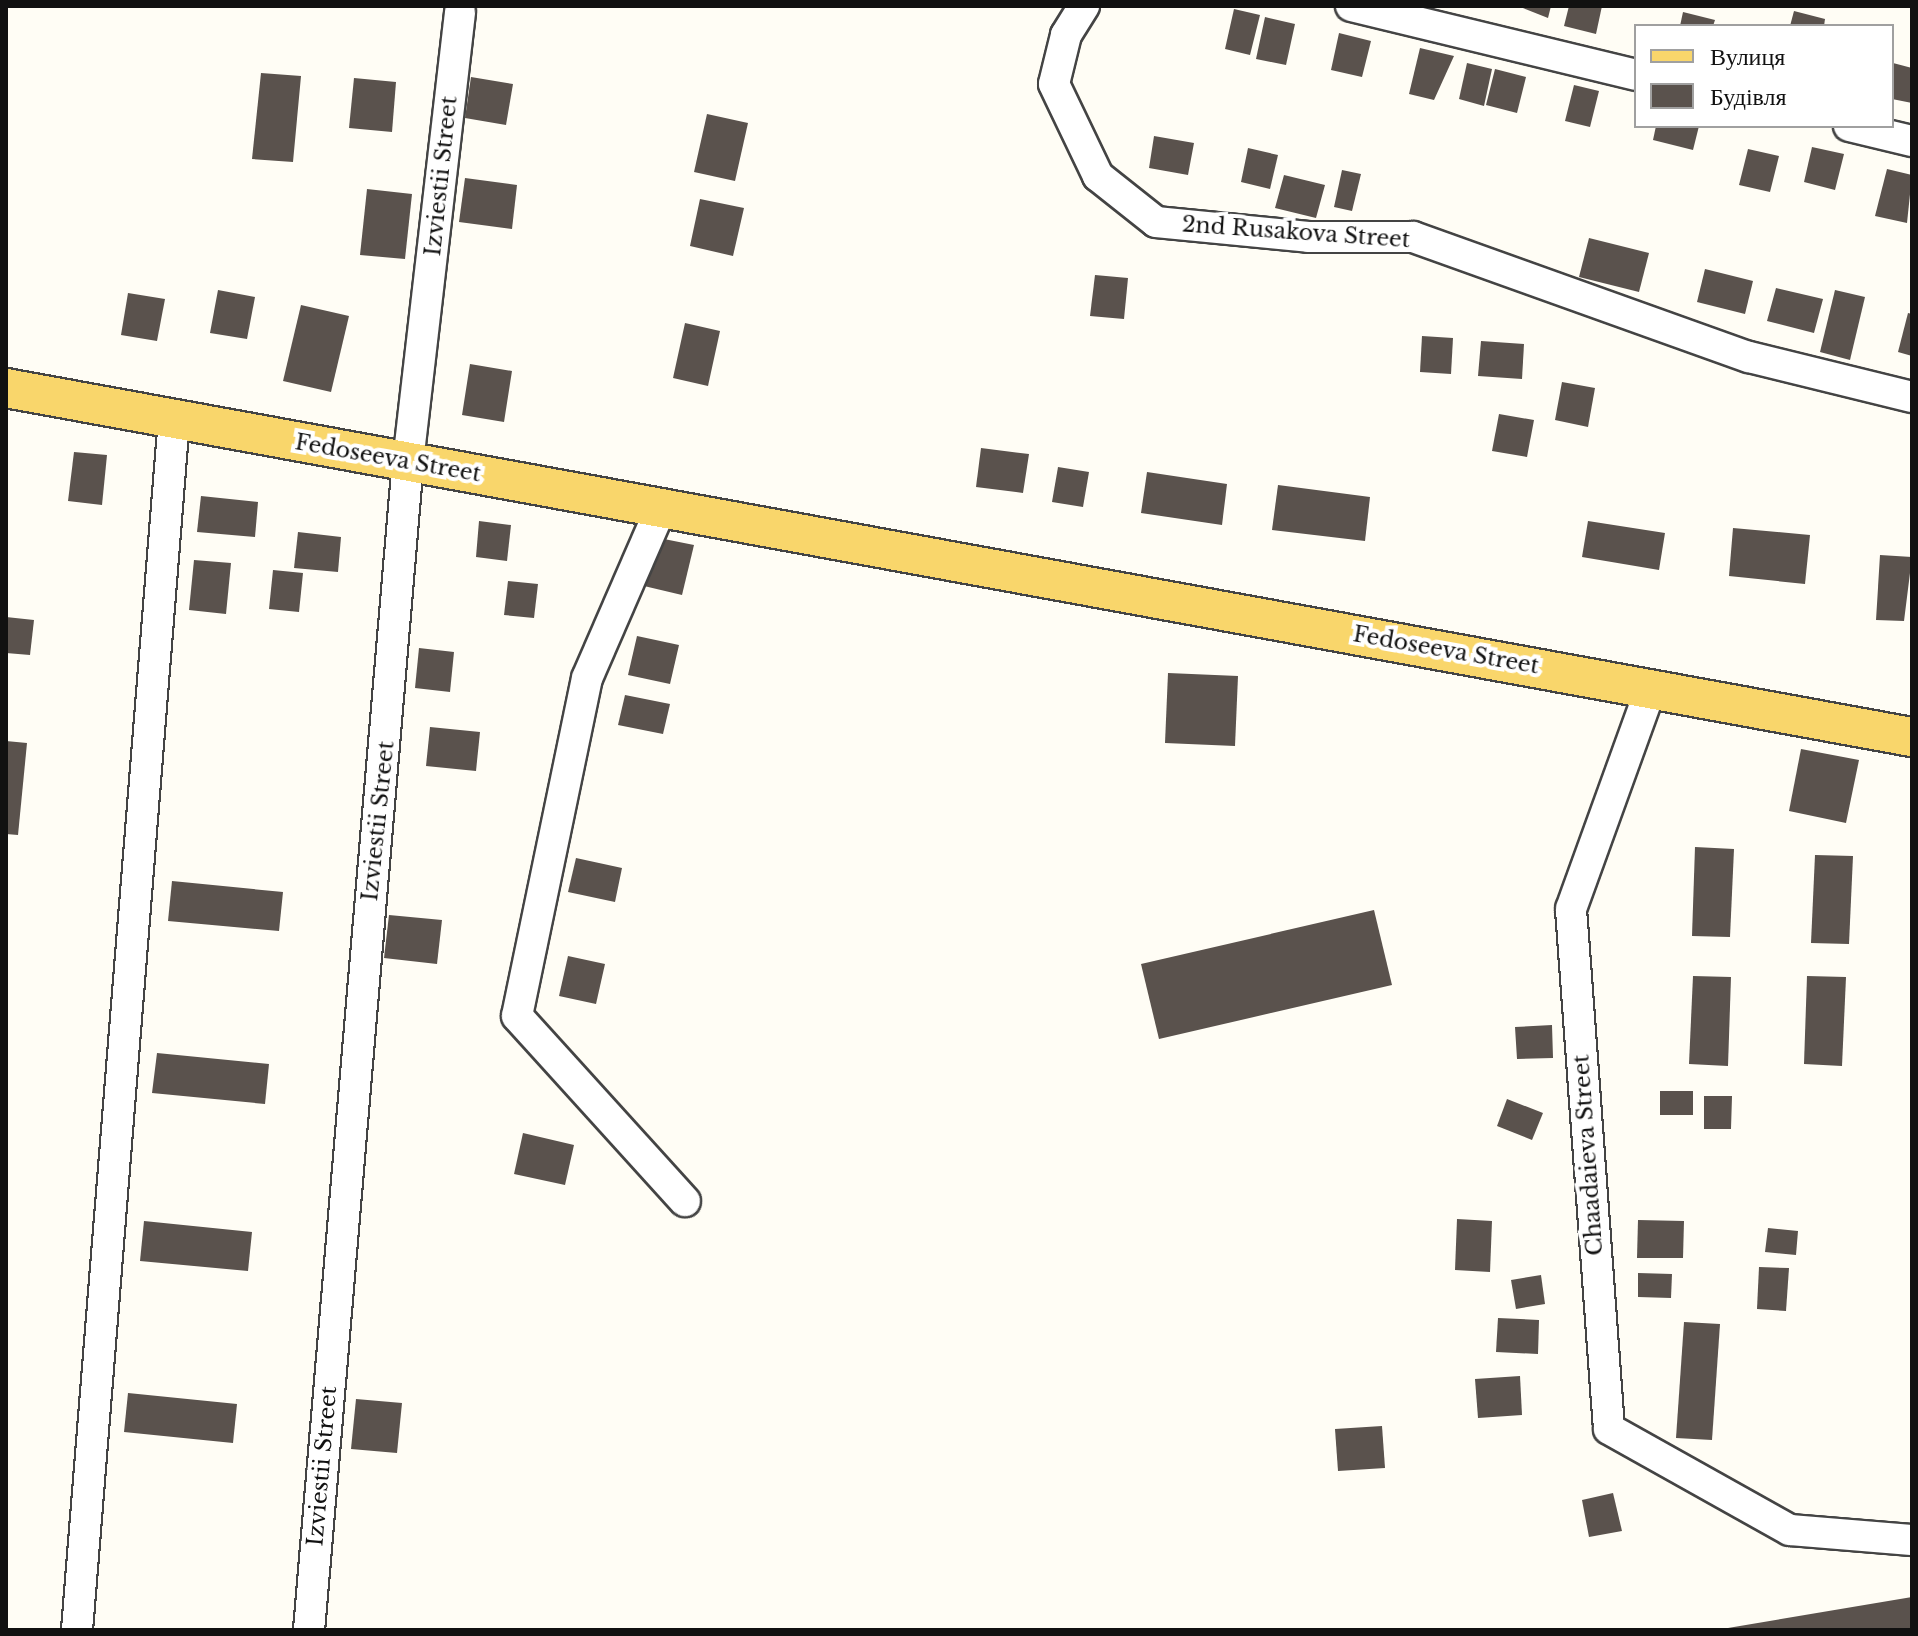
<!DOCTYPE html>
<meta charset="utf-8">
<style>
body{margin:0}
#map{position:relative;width:1918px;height:1636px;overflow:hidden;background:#fffdf5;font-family:"Libre Baskerville",serif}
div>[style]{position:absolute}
.building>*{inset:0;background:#5a524d}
.roads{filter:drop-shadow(2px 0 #444) drop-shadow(-2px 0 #444) drop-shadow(0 2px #444) drop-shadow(0 -2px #444)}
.minor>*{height:30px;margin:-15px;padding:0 15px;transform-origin:15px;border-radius:15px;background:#fff}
.major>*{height:38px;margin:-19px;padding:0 19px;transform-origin:19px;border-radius:19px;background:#f9d66b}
span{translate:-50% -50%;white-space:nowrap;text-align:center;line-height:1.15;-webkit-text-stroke:8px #fff;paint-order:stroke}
.street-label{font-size:22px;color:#111}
.frame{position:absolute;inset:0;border:8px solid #111;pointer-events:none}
.legend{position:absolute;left:1634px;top:24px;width:260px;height:104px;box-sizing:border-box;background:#fff;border:2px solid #a0a0a0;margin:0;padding:10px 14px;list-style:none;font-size:24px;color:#111}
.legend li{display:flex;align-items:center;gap:16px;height:40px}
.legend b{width:40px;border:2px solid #a0a0a0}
</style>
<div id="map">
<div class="building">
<i style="clip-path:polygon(1518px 6px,1551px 6px,1548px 18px)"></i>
<i style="clip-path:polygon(1569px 6px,1602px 6px,1596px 34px,1564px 26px)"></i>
<i style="clip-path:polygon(1234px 9px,1260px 15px,1250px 55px,1225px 49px)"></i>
<i style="clip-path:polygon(1794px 11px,1825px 19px,1824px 26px,1790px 26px)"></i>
<i style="clip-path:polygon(1683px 12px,1715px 20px,1713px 26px,1680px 26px)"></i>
<i style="clip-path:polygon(1265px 17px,1295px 24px,1286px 65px,1256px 59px)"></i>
<i style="clip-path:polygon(1339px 33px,1371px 41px,1362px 77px,1331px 70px)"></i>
<i style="clip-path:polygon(1420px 48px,1454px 56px,1434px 100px,1409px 94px)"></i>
<i style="clip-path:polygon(1467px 63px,1492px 69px,1484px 106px,1459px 99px)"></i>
<i style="clip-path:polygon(1893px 63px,1912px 68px,1912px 103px,1892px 99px)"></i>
<i style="clip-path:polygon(1495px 69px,1526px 77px,1517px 113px,1486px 105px)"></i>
<i style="clip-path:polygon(261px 73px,301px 76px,293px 162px,252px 159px)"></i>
<i style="clip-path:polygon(471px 77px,513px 84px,506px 125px,465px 118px)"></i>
<i style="clip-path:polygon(354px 78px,396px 82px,392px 132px,349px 128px)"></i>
<i style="clip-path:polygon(1574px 85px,1599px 91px,1590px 127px,1565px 121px)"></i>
<i style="clip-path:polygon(707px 114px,748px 123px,735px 181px,694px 172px)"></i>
<i style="clip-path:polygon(1656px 126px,1699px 126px,1693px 150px,1653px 140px)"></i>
<i style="clip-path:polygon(1154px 136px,1194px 143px,1188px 175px,1149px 168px)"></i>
<i style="clip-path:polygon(1812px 147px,1844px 154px,1835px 190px,1804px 182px)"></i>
<i style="clip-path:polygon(1248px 148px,1278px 155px,1270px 189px,1241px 182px)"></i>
<i style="clip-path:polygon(1748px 149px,1779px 156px,1770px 192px,1739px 185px)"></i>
<i style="clip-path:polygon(1887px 169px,1912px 175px,1907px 223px,1875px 216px)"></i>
<i style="clip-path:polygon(1342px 170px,1361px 174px,1352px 211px,1334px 207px)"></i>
<i style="clip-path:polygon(1284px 175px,1325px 185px,1316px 218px,1275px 208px)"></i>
<i style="clip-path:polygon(465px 178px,517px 185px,512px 229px,459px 222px)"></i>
<i style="clip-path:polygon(367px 189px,412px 194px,405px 259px,360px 255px)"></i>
<i style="clip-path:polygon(700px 199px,744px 208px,733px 256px,690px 246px)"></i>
<i style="clip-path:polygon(1589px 238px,1649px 253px,1639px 292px,1579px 277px)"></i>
<i style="clip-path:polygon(1705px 269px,1753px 281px,1745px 314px,1697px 302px)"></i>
<i style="clip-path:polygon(1095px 275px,1128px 278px,1124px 319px,1090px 316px)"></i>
<i style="clip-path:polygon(1776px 288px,1823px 299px,1814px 333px,1767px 321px)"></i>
<i style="clip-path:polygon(218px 290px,255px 297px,247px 339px,210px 333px)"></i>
<i style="clip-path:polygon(1835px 290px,1865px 297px,1850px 360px,1820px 352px)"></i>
<i style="clip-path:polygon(128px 293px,165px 299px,157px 341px,121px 335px)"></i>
<i style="clip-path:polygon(301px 305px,349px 316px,331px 392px,283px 381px)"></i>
<i style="clip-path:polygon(1908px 313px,1912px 314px,1912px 356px,1898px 352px)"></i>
<i style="clip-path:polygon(685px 323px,720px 331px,708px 386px,673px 378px)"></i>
<i style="clip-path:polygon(1422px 336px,1453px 338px,1451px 374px,1420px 372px)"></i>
<i style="clip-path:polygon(1481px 341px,1524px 344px,1522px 379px,1478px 376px)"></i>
<i style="clip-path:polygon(470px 364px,512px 371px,504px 422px,462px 415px)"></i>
<i style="clip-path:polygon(1562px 382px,1595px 388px,1588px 427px,1555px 420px)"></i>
<i style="clip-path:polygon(1499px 414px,1534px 420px,1527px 457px,1492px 451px)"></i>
<i style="clip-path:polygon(981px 448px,1029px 454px,1023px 493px,976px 487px)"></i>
<i style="clip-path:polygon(74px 452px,107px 455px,102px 505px,68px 501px)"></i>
<i style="clip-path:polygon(1058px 467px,1089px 472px,1083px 507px,1052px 502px)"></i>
<i style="clip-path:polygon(1147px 472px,1227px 484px,1222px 525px,1141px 513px)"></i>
<i style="clip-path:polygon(1278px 485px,1370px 497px,1365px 541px,1272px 530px)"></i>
<i style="clip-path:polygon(201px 496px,258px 502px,255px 537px,197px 532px)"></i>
<i style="clip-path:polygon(479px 521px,511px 525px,507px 561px,476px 557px)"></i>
<i style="clip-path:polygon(1588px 521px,1665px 533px,1659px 570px,1582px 557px)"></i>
<i style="clip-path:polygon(1733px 528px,1810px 535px,1805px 584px,1729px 576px)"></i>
<i style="clip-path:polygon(298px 532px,341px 537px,338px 572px,294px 568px)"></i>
<i style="clip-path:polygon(654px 537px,694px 545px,682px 595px,644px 586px)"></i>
<i style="clip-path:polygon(1880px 555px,1912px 557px,1904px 621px,1876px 620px)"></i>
<i style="clip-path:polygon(194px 560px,231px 563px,226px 614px,189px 610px)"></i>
<i style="clip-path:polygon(273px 570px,303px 573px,299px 612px,269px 609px)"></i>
<i style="clip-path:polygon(508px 581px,538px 584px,534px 618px,504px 615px)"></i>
<i style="clip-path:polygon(6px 617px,34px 620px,30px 655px,6px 653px)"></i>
<i style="clip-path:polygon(637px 636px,679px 645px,670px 684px,628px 675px)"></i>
<i style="clip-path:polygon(419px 648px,454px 652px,450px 692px,415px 688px)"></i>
<i style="clip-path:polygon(1168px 673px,1238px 676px,1235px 746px,1165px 743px)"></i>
<i style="clip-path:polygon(625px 695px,670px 704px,663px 734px,618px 725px)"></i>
<i style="clip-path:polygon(430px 727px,480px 732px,476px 771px,426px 766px)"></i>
<i style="clip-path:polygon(6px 741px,27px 743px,18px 835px,6px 834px)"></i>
<i style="clip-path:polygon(1801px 749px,1859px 760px,1846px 823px,1789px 811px)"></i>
<i style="clip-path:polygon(1695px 847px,1734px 849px,1730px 937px,1692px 936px)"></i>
<i style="clip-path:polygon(1815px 855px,1853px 856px,1849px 944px,1811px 943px)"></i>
<i style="clip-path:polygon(576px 858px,622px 868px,615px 902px,568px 892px)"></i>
<i style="clip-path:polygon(172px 881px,283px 892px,279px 931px,168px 921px)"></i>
<i style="clip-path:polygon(1374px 910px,1392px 985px,1159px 1039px,1141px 964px)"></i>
<i style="clip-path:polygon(389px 915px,442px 920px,437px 964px,384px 958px)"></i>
<i style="clip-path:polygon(568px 956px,605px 964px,596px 1004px,559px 996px)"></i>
<i style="clip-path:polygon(1693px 976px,1731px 977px,1728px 1066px,1689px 1064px)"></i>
<i style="clip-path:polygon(1807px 976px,1846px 977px,1842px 1066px,1804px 1064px)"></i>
<i style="clip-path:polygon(1552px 1025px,1553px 1058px,1517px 1059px,1515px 1027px)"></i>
<i style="clip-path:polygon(157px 1053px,269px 1064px,265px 1104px,152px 1093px)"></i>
<i style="clip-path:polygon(1660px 1091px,1693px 1091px,1693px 1115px,1660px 1115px)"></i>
<i style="clip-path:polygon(1704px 1096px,1732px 1096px,1731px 1129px,1704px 1129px)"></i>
<i style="clip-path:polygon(1507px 1099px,1543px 1113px,1532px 1140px,1497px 1126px)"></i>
<i style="clip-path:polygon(523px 1133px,574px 1145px,565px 1185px,514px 1174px)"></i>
<i style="clip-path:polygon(1457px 1219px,1492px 1221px,1490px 1272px,1455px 1270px)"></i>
<i style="clip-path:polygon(1638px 1220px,1684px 1221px,1683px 1258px,1637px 1258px)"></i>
<i style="clip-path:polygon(144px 1221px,252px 1232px,248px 1271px,140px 1261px)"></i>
<i style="clip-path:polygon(1768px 1228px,1798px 1231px,1796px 1255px,1765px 1252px)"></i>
<i style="clip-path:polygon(1759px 1267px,1789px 1268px,1786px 1311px,1757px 1309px)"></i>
<i style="clip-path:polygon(1638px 1273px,1672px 1274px,1671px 1298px,1638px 1297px)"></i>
<i style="clip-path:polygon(1541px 1275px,1545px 1304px,1516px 1309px,1511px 1280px)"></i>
<i style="clip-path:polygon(1498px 1318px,1539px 1320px,1538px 1354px,1496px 1352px)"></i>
<i style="clip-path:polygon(1684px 1322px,1720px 1324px,1712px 1440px,1676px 1438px)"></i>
<i style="clip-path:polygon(1520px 1376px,1522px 1415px,1478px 1418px,1475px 1379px)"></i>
<i style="clip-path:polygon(128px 1393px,237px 1404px,233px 1443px,124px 1432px)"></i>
<i style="clip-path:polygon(356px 1399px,402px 1403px,397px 1453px,351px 1449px)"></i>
<i style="clip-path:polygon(1382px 1426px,1385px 1468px,1338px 1471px,1335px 1429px)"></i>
<i style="clip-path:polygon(1613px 1493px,1622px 1531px,1589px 1537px,1582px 1500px)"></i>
<i style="clip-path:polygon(1912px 1597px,1912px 1630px,1728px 1630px,1728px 1628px)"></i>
</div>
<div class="roads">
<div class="minor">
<i style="left:1084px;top:6px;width:34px;rotate:122deg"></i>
<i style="left:1066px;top:35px;width:50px;rotate:103.8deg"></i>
<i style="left:1054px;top:84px;width:102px;rotate:64.4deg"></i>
<i style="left:1098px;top:176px;width:74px;rotate:38.4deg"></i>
<i style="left:1156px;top:222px;width:153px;rotate:5.6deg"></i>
<i style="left:1308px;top:237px;width:105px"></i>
<i style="left:1413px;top:237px;width:357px;rotate:19.7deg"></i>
<i style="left:1749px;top:357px;width:168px;rotate:13.8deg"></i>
<i style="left:1351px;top:6px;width:293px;rotate:13.6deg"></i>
<i style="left:1849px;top:126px;width:65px;rotate:13.4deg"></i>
<i style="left:661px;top:508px;width:185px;rotate:113.5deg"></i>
<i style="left:587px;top:678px;width:345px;rotate:101.7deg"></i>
<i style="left:517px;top:1016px;width:250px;rotate:47.8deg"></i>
<i style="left:1651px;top:688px;width:235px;rotate:109.9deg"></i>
<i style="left:1571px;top:909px;width:521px;rotate:85.82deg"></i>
<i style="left:1609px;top:1429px;width:207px;rotate:29.2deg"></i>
<i style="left:1790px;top:1530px;width:122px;rotate:4.7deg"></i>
<i style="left:77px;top:1630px;width:1215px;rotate:-85.42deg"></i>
<i style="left:309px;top:1630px;width:1172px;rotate:-85.16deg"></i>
<i style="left:408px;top:462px;width:453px;rotate:-83.4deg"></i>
</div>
<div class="major">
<i style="left:6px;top:388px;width:1938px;rotate:10.38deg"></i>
</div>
</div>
<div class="street-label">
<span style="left:441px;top:176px;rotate:-84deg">Izviestii Street</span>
<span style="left:1296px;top:232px;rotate:4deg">2nd Rusakova Street</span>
<span style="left:388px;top:458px;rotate:10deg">Fedoseeva Street</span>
<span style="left:1446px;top:650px;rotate:10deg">Fedoseeva Street</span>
<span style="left:378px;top:821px;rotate:-84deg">Izviestii Street</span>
<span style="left:1588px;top:1155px;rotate:-94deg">Chaadaieva Street</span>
<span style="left:322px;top:1466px;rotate:-85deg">Izviestii Street</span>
</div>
<div class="frame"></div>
<ul class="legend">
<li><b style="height:10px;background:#f9d66b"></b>Вулиця</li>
<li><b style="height:22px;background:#5a524d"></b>Будівля</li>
</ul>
</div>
